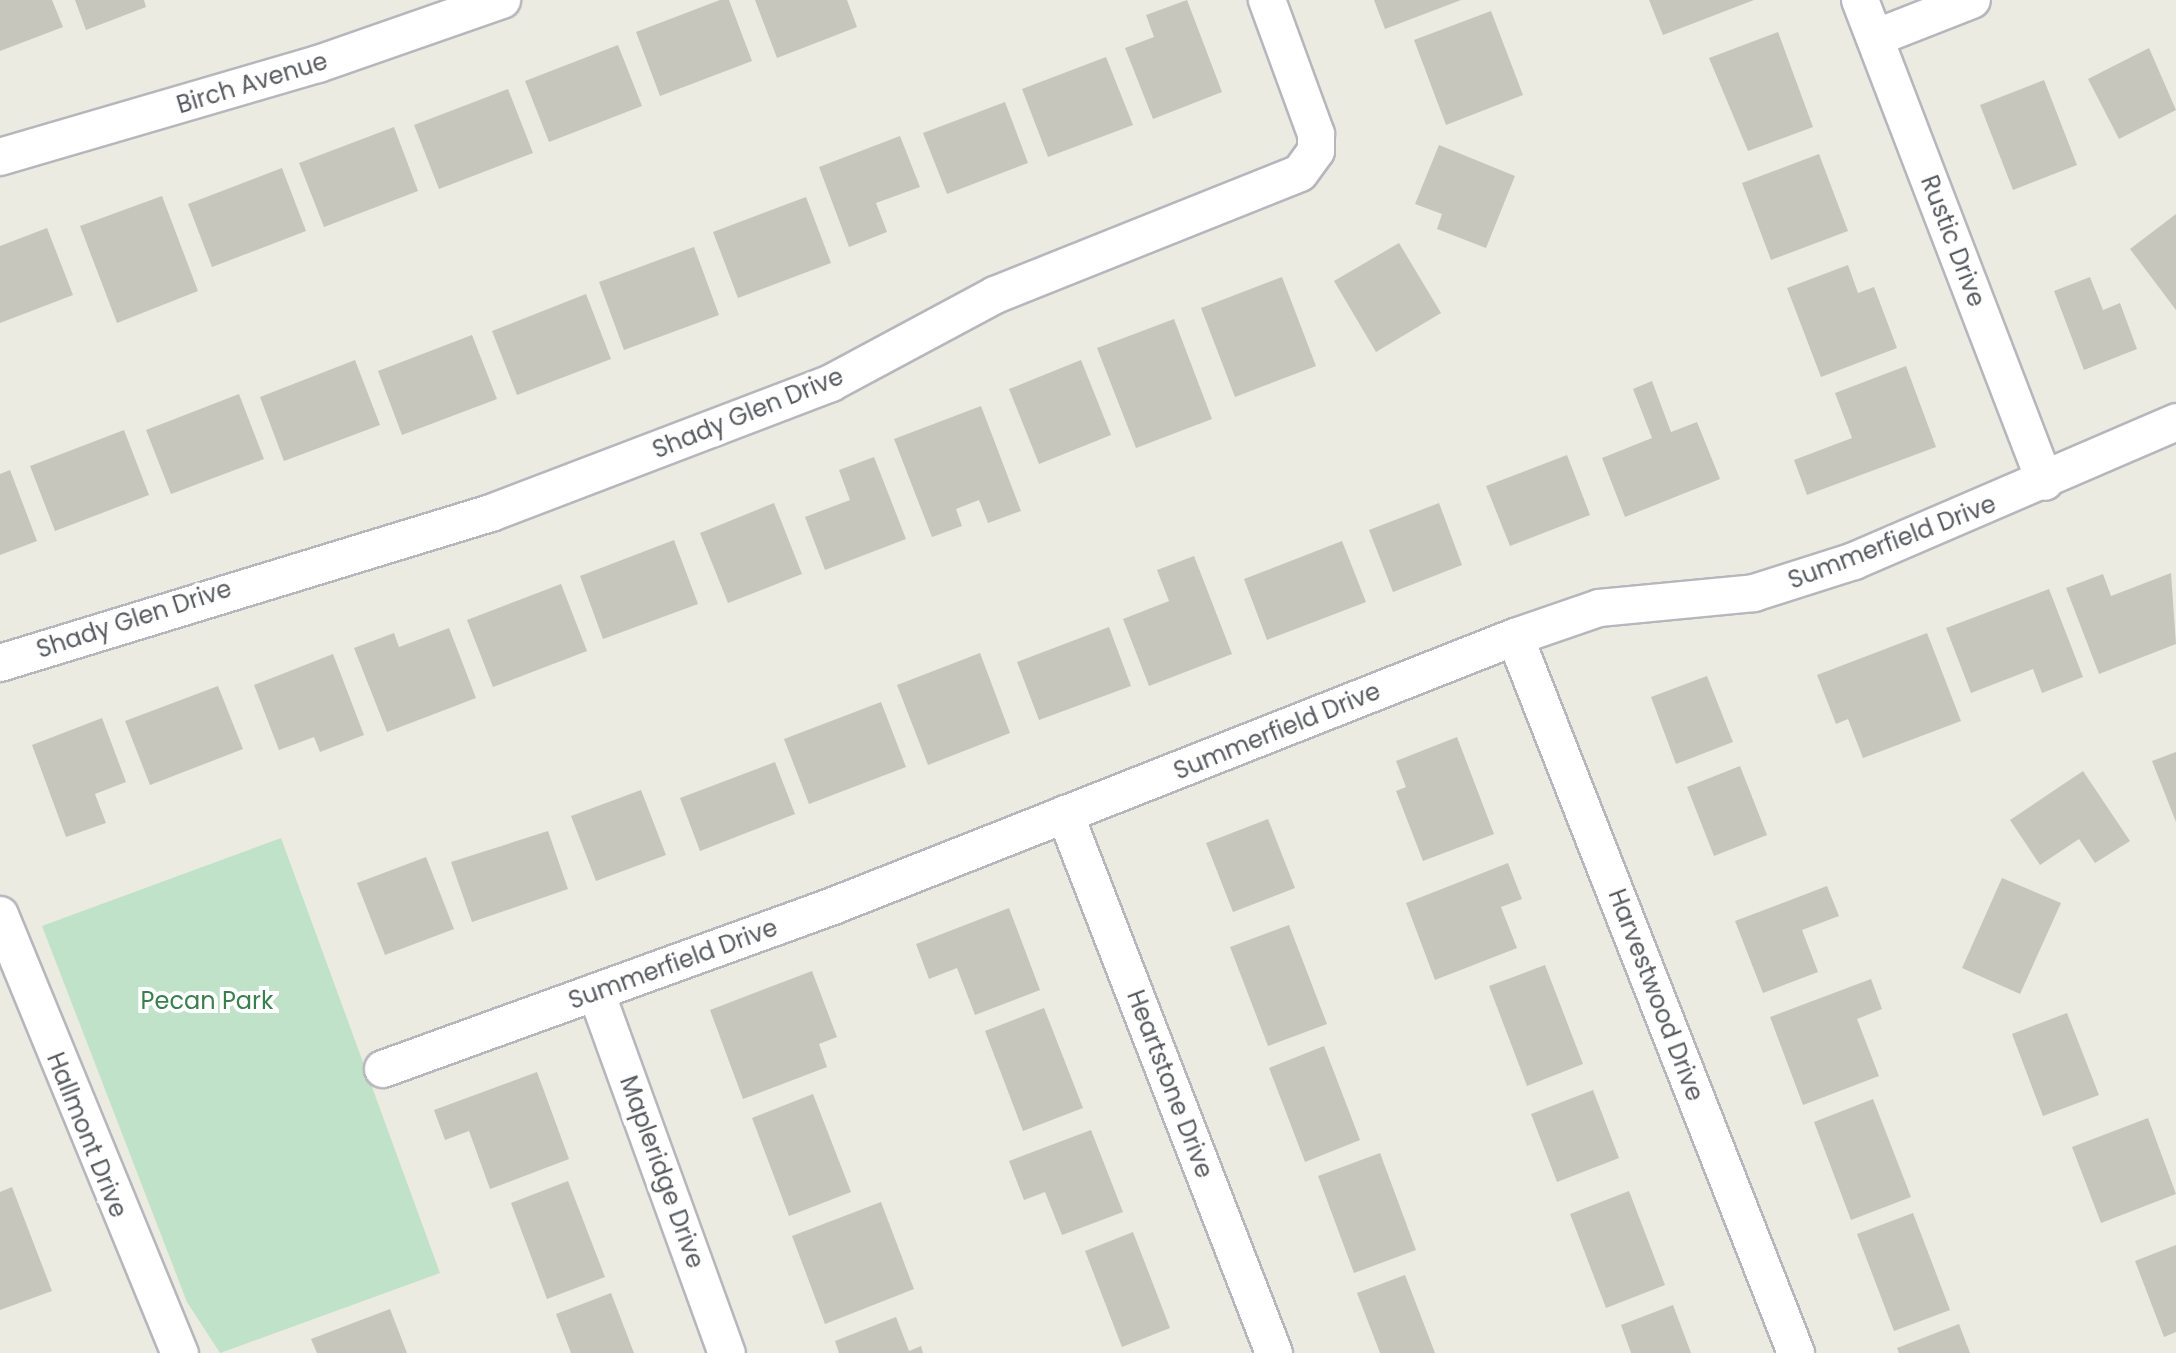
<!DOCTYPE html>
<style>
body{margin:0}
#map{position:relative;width:2176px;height:1353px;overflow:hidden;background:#ebebe1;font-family:Poppins,sans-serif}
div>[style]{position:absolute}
.green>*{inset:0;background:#bfe2c8}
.building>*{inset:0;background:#c6c6bd}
.roads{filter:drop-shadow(2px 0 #b6b7bd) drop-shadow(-2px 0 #b6b7bd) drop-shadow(0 2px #b6b7bd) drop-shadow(0 -2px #b6b7bd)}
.street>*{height:36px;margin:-18px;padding:0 18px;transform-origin:18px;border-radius:18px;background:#fff}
span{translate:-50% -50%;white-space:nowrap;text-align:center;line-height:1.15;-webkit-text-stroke:8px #fff;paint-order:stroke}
.street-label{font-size:24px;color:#595b61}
.park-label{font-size:24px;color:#3a804f}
</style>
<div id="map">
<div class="green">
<i style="clip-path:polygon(281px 838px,440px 1273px,220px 1353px,187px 1302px,42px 926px)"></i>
</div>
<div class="building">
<i style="clip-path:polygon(0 0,52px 0,63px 27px,0 51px)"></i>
<i style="clip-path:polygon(75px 0,144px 0,146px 7px,86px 30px)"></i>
<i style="clip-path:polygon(720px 0,729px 0,752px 61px,660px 96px,636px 32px)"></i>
<i style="clip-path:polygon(755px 0,847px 0,857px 27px,777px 58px)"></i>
<i style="clip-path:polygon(1187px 0,1222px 92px,1153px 119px,1125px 48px,1154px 37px,1146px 15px)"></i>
<i style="clip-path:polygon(1374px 0,1461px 0,1385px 29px)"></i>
<i style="clip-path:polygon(1649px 0,1754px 0,1663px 35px)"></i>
<i style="clip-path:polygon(1491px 11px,1523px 95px,1446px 125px,1414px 40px)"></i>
<i style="clip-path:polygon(1778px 32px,1813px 127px,1748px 151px,1709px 58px)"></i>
<i style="clip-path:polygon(618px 45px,642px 106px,549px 142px,525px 81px)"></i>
<i style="clip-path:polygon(2149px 48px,2176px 110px,2119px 139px,2088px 79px)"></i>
<i style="clip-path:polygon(1106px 57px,1133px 125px,1048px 157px,1022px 89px)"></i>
<i style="clip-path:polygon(2044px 80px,2077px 165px,2013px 190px,1980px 105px)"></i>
<i style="clip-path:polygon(508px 89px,533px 153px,439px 189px,414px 125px)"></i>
<i style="clip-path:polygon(1005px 102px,1028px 163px,947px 194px,923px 133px)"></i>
<i style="clip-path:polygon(394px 127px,418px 191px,324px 227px,299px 163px)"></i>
<i style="clip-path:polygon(900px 136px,920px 187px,876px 203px,887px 232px,849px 247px,819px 167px)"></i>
<i style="clip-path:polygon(1439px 145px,1515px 176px,1486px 248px,1437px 229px,1442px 214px,1415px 204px)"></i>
<i style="clip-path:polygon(1819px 154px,1848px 231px,1771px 260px,1742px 183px)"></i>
<i style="clip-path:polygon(282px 168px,306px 231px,212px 267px,188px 204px)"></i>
<i style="clip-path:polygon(162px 196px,198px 291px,117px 323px,80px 226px)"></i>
<i style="clip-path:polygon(806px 197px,831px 263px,738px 298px,713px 232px)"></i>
<i style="clip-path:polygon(2176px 214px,2176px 310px,2130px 249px)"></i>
<i style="clip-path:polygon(47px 228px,73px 295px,0 323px,0 246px)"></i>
<i style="clip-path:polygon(1399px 243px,1441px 313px,1376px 352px,1334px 281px)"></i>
<i style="clip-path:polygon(694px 247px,719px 315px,624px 350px,599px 282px)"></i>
<i style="clip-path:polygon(1848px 265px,1858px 293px,1874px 287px,1897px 348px,1821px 377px,1787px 288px)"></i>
<i style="clip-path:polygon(1282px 277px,1316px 366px,1235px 397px,1201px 308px)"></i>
<i style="clip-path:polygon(2090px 277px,2103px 310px,2120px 303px,2137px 349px,2084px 370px,2054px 291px)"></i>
<i style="clip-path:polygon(586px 294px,611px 359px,517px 395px,492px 331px)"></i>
<i style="clip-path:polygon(1174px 319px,1212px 419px,1136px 448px,1097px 348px)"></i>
<i style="clip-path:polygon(472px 335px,497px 399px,402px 435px,378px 371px)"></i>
<i style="clip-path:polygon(355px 360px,380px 425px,284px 461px,260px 397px)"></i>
<i style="clip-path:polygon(1081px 360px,1111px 435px,1039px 464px,1009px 389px)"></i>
<i style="clip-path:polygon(1906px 366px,1936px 447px,1807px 495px,1794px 460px,1852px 438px,1835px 393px)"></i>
<i style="clip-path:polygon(1652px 381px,1671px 432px,1697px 422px,1720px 479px,1625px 517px,1602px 458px,1652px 438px,1633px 389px)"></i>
<i style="clip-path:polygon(239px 394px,264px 459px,171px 494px,146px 430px)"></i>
<i style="clip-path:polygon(981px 406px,1021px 511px,988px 523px,979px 500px,956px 509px,962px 526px,932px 537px,894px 439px)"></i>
<i style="clip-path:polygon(124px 430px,149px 495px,55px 531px,30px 466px)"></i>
<i style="clip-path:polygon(1567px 455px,1590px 515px,1510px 546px,1486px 486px)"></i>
<i style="clip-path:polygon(874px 457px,906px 539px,825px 570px,805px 517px,850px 500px,839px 470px)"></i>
<i style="clip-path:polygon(10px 470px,37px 541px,0 555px,0 474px)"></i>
<i style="clip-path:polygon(774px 503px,802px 574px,728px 603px,700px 533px)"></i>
<i style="clip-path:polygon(1439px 503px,1462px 565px,1393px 592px,1369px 530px)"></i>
<i style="clip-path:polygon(674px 540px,698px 604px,603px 639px,580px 576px)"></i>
<i style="clip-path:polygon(1342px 541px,1366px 602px,1267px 640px,1244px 579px)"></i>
<i style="clip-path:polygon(1194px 556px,1232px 654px,1149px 686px,1123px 619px,1169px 601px,1157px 570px)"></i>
<i style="clip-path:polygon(2171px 573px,2176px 644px,2099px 674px,2066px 588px,2103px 574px,2111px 596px)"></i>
<i style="clip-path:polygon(561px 584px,587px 651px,493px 687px,467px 620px)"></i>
<i style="clip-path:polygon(2049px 589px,2083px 677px,2042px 693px,2033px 669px,1971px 693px,1946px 628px)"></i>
<i style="clip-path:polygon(1109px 627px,1131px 686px,1039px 720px,1017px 662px)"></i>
<i style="clip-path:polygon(449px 628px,476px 698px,387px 732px,354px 648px,394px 633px,399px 647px)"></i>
<i style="clip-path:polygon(1927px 633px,1961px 721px,1863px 758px,1848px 719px,1836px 724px,1817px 675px)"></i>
<i style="clip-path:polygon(980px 653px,1010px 733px,928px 765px,897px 685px)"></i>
<i style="clip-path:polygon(333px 654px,364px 735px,320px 752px,314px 737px,279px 750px,254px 685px)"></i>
<i style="clip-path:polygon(1707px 676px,1733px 742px,1676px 764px,1651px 697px)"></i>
<i style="clip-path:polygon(218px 686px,243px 749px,150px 785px,125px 721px)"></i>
<i style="clip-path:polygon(881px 702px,906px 767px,809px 804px,784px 739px)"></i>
<i style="clip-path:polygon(102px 718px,126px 782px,95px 794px,106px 823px,66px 837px,32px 745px)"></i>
<i style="clip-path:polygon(1457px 737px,1494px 834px,1423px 861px,1396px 791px,1406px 787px,1396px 761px)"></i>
<i style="clip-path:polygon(2176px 752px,2176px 822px,2152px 761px)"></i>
<i style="clip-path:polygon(775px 762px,795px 814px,700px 851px,680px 798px)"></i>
<i style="clip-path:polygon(1740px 766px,1767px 835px,1714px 856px,1687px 787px)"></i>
<i style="clip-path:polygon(2083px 771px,2130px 841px,2095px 863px,2079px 839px,2040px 865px,2010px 820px)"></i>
<i style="clip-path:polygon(641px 790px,666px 855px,596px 881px,571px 816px)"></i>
<i style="clip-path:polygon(1268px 819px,1295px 888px,1233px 912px,1206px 843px)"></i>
<i style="clip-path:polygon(548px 831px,568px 889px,472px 922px,451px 862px)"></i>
<i style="clip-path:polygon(426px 857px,454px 929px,385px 955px,357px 883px)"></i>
<i style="clip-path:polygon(1508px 863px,1522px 899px,1501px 907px,1517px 948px,1435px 980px,1406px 903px)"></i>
<i style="clip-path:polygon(2002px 878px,2061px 903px,2020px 994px,1962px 968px)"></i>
<i style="clip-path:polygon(1827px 886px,1839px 916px,1802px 930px,1818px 972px,1763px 993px,1735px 921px)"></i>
<i style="clip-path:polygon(1009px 908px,1040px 990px,975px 1015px,957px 968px,929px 979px,916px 944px)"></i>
<i style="clip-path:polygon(1289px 925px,1327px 1024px,1268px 1046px,1230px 947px)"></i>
<i style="clip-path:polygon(1545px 965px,1583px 1064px,1527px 1086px,1489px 986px)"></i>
<i style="clip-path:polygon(812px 971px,837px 1037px,819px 1044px,827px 1067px,743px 1099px,710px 1010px)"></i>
<i style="clip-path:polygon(1871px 979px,1882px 1009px,1857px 1019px,1879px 1076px,1803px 1105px,1770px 1017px)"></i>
<i style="clip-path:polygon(1044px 1008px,1083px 1108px,1023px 1131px,985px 1031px)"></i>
<i style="clip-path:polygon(2067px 1013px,2099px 1095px,2043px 1116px,2012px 1034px)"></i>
<i style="clip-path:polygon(1324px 1046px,1360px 1140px,1305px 1162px,1269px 1068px)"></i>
<i style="clip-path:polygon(537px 1072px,569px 1159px,490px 1189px,469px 1131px,445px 1140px,434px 1110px)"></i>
<i style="clip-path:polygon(1593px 1090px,1619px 1158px,1557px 1182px,1531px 1114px)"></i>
<i style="clip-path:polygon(813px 1094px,851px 1192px,789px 1216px,752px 1118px)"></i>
<i style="clip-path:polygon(1873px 1099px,1911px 1197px,1851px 1220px,1814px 1122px)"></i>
<i style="clip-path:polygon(2148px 1118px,2176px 1194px,2101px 1223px,2072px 1147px)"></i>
<i style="clip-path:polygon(1091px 1130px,1123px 1212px,1062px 1235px,1045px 1192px,1024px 1200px,1009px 1161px)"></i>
<i style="clip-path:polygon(1380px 1153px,1416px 1250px,1354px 1273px,1318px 1176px)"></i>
<i style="clip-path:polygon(568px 1181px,605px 1277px,547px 1299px,511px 1203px)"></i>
<i style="clip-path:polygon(12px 1187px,52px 1291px,0 1310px,0 1192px)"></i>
<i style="clip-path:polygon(1629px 1191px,1665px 1285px,1606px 1308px,1570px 1214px)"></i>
<i style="clip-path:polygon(881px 1202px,914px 1289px,825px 1324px,792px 1236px)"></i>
<i style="clip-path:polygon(1913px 1213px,1950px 1310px,1894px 1331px,1857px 1234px)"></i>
<i style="clip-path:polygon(1133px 1232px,1170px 1328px,1122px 1347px,1085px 1251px)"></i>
<i style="clip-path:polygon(2176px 1245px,2176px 1332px,2164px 1337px,2135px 1261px)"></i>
<i style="clip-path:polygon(1405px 1275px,1435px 1353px,1380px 1353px,1357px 1293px)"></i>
<i style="clip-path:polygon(611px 1293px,634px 1353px,571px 1353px,556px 1314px)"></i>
<i style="clip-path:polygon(1673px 1305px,1691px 1353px,1631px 1353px,1621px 1325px)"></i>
<i style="clip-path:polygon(390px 1309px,407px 1353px,317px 1353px,311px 1339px)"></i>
<i style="clip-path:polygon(896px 1317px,909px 1351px,921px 1346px,923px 1353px,839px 1353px,835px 1341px)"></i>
<i style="clip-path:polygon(1959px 1324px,1970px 1353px,1899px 1353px,1897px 1348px)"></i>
</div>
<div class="roads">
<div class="street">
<i style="left:1860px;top:0;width:516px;rotate:69deg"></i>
<i style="left:1875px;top:38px;width:104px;rotate:-21.4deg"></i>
<i style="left:0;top:157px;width:331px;rotate:-16.3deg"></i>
<i style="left:318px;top:64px;width:195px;rotate:-19.2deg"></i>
<i style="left:1515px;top:637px;width:769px;rotate:68.57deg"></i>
<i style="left:0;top:663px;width:513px;rotate:-16.99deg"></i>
<i style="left:491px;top:513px;width:364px;rotate:-20.9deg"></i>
<i style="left:831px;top:383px;width:186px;rotate:-28.2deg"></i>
<i style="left:995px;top:295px;width:328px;rotate:-21.8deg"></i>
<i style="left:1300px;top:173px;width:27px;rotate:-54deg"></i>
<i style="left:1316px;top:151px;width:17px;rotate:-90deg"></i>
<i style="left:1316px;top:134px;width:143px;rotate:-110.1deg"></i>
<i style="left:1065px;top:814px;width:578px;rotate:68.81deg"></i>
<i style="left:0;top:915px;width:474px;rotate:67.7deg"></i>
<i style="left:596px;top:992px;width:384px;rotate:70.1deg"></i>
<i style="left:383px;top:1069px;width:479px;rotate:-19.9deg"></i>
<i style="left:833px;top:906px;width:733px;rotate:-21.53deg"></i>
<i style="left:1515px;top:637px;width:89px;rotate:-19deg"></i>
<i style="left:1599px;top:608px;width:156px;rotate:-5.5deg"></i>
<i style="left:1754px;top:593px;width:105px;rotate:-17.7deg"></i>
<i style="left:1854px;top:561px;width:351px;rotate:-23.3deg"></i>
</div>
</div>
<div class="street-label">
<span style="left:252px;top:83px;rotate:-17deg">Birch Avenue</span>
<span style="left:1953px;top:241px;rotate:69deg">Rustic Drive</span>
<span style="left:748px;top:413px;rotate:-22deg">Shady Glen Drive</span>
<span style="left:1892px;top:542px;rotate:-21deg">Summerfield Drive</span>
<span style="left:134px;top:619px;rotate:-18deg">Shady Glen Drive</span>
<span style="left:1277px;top:731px;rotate:-22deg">Summerfield Drive</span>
<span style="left:673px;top:964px;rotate:-20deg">Summerfield Drive</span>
<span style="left:1656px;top:995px;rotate:69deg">Harvestwood Drive</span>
<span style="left:1170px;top:1084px;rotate:69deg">Heartstone Drive</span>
<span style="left:87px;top:1135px;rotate:68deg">Hallmont Drive</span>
<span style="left:662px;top:1172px;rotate:70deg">Mapleridge Drive</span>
</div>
<div class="park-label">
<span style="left:207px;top:1001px">Pecan Park</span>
</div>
</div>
